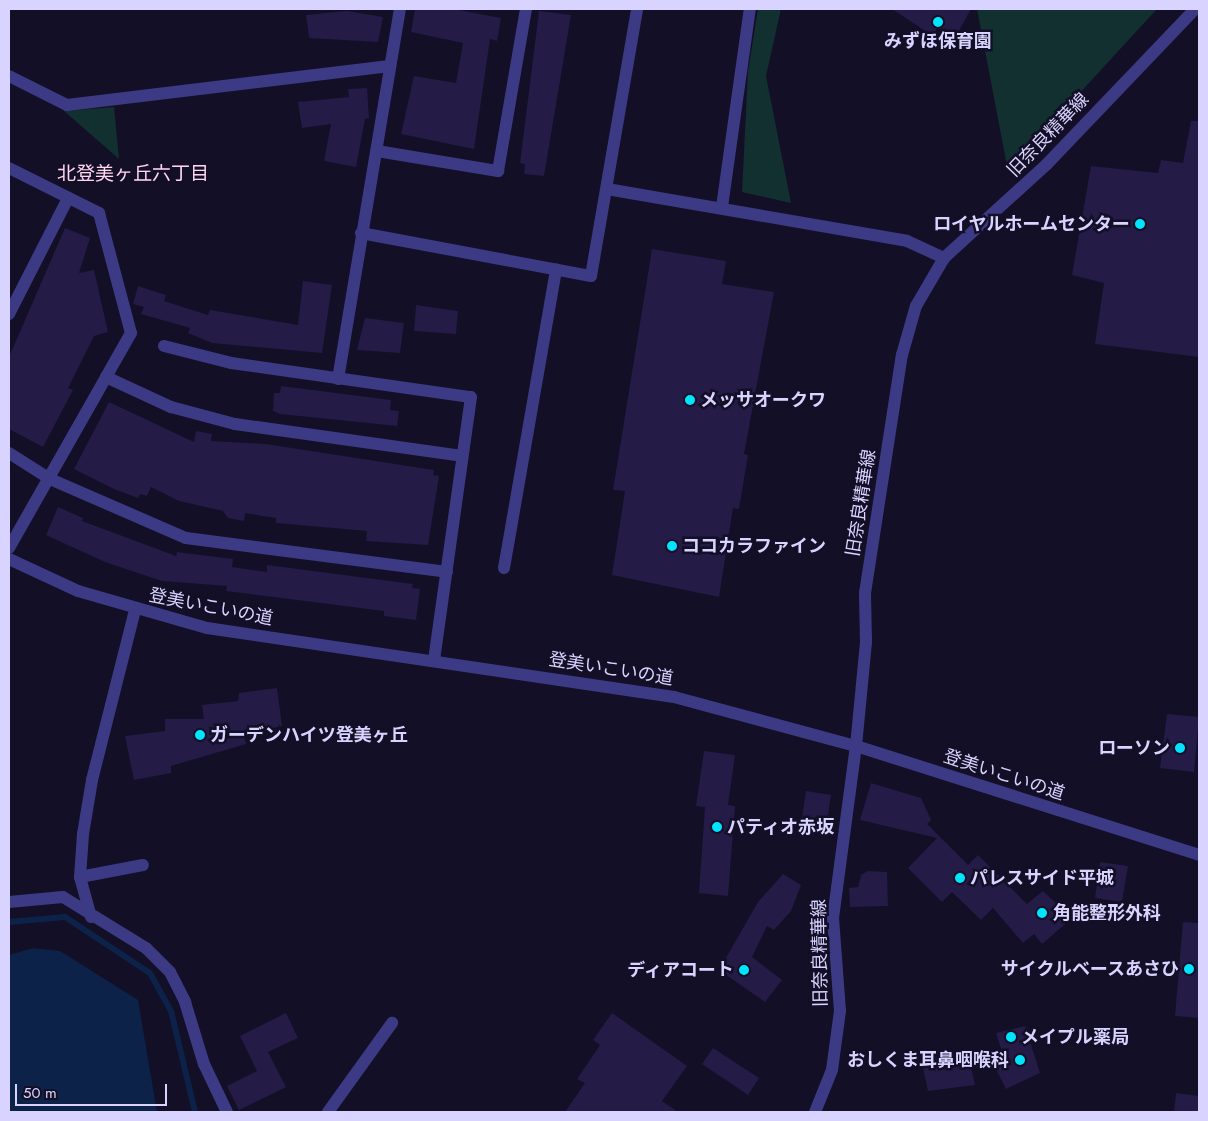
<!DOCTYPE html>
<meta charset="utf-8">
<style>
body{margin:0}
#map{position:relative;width:1208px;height:1121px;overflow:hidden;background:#130f26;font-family:Jost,"Noto Sans JP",sans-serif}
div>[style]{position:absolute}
.green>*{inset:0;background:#12302f}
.water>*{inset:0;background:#0c2248}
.stream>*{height:6px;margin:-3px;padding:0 3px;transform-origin:3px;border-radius:3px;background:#0c2248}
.building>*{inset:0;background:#241b47}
.minor>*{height:12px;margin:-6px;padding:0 6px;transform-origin:6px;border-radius:6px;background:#3d3a85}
.tertiary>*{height:12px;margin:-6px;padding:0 6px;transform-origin:6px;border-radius:6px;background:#3d3a85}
.dots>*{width:14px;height:14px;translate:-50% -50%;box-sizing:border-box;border:2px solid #130f26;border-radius:50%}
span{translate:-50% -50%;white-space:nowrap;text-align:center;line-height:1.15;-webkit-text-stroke:5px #130f26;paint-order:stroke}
.poi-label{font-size:18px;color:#d9d4ff;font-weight:700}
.right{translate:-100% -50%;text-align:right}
.left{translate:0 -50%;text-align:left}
.street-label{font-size:18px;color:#d9d4ff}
.neighbourhood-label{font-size:19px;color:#ffd6f0}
.frame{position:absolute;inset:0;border:10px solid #d9d4ff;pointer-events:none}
.scale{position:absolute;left:15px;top:1084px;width:152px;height:22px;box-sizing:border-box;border:2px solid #d9d4ff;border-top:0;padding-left:6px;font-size:15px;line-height:18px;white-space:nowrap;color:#d9d4ff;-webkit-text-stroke:4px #130f26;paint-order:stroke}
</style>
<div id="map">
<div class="green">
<i style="clip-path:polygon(758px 9px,781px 9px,766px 76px,791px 203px,742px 192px,748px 71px)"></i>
<i style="clip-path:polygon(977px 9px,1157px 9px,1008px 171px)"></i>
<i style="clip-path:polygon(114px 107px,119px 159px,64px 111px)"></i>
</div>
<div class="water">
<i style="clip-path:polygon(33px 948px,60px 951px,138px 1000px,157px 1112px,9px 1112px,9px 955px)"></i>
</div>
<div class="stream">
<i style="left:9px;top:922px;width:56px;rotate:-5.1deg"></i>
<i style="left:65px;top:917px;width:102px;rotate:33.4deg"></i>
<i style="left:150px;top:973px;width:43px;rotate:61.1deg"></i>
<i style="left:171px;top:1011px;width:104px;rotate:76.6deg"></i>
</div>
<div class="building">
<i style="clip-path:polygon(415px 9px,453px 9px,501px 18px,497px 41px,490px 39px,474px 149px,401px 134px,414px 76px,456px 83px,463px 43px,411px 32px)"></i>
<i style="clip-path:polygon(892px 9px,971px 9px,955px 38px,937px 28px,933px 36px)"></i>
<i style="clip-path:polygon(347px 11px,383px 17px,378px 42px,309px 38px,306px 15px)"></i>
<i style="clip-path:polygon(539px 11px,571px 15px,544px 176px,524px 174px,525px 164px,520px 163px)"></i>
<i style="clip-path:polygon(367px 88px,369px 118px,365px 119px,356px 167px,324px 161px,331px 124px,302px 128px,298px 102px,349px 97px,348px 89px)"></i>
<i style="clip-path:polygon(1191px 121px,1199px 121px,1199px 357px,1095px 344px,1104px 283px,1072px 275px,1091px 166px,1158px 173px,1161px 160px,1183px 163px)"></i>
<i style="clip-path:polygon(65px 228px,90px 238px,79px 273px,94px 270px,108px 332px,94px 336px,68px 388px,73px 390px,43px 447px,9px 429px,9px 357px)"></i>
<i style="clip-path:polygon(652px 249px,726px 261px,722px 284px,774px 292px,744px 454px,748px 455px,739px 509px,733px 508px,719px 597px,612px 575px,625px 491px,613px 490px)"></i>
<i style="clip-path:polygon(303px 281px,332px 285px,322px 353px,212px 343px,188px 333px,190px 328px,141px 314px,144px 307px,133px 304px,138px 286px,166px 295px,164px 301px,208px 315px,210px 310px,298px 325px)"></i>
<i style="clip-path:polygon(416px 305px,458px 311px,456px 334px,414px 331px)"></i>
<i style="clip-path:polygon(365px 318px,404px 323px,400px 353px,357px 350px)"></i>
<i style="clip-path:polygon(281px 386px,391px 400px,390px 410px,399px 411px,397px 426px,280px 414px,273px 411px,274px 393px,280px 393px)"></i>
<i style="clip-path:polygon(109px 402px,194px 442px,196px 431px,212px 434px,211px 441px,266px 444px,434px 470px,433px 475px,439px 476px,428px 545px,366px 541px,367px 531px,276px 523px,276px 518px,245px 513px,244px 521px,228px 518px,223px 511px,179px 501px,151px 487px,147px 496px,140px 494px,138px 498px,114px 489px,74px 469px)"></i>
<i style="clip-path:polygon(58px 507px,83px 518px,82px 521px,176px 556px,177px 552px,233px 559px,232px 567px,267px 572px,267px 565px,413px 584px,412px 588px,420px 589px,416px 620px,384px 616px,384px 611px,226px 591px,227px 586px,162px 581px,105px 562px,46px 535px)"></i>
<i style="clip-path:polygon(277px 688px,282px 726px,245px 734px,246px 744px,171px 766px,171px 773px,134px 780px,125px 736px,165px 731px,165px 719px,204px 719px,202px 705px,238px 701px,239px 693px)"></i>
<i style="clip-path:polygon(1167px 714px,1199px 717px,1194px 772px,1160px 768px)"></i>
<i style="clip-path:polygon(704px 751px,735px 755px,728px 805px,735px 806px,728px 896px,699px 893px,705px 807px,696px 806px)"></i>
<i style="clip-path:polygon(871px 783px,921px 798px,931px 820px,927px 824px,968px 865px,978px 855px,1027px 904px,1043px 891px,1072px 918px,1042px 944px,1034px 934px,1023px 943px,993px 908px,981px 920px,952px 892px,942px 902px,908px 868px,937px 838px,860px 820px)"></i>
<i style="clip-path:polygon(806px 791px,831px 795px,825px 835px,800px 831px)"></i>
<i style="clip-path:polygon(1100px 862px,1128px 866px,1122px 902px,1095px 898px)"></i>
<i style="clip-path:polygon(868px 871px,887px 872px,888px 906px,850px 907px,849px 888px,858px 887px,861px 875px)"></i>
<i style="clip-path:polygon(783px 874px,801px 885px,791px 911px,774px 930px,767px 926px,752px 957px,782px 980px,765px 1002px,719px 970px,758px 902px)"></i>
<i style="clip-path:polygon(1183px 922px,1199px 923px,1199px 1018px,1175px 1016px)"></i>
<i style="clip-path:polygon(286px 1013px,298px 1038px,268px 1052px,286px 1087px,239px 1110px,227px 1086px,257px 1071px,240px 1036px)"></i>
<i style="clip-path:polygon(612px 1013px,687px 1066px,662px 1101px,678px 1112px,565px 1112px,585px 1083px,577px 1079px,600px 1045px,593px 1040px)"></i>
<i style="clip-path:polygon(1025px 1026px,1040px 1073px,1006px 1089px,994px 1065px,1005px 1061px,996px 1033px)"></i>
<i style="clip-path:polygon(713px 1048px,759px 1078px,748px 1095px,702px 1064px)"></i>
<i style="clip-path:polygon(967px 1049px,975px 1085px,928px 1091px,921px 1059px)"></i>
<i style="clip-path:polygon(1176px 1093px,1199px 1096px,1199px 1112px,1174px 1112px)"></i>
</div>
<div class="minor">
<i style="left:9px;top:76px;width:65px;rotate:26.6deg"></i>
<i style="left:67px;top:105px;width:325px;rotate:-6.9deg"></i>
<i style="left:377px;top:151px;width:123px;rotate:9.4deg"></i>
<i style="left:498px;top:171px;width:164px;rotate:-80.2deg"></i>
<i style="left:9px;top:168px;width:101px;rotate:26.6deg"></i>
<i style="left:99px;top:213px;width:124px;rotate:75.1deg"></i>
<i style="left:131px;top:333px;width:51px;rotate:119.6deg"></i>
<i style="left:607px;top:189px;width:304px;rotate:9.8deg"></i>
<i style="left:907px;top:241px;width:41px;rotate:24.7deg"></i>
<i style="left:722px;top:207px;width:200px;rotate:-82deg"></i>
<i style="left:361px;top:233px;width:234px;rotate:10.6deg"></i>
<i style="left:591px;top:276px;width:271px;rotate:-80.2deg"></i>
<i style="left:9px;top:314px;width:130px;rotate:-63deg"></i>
<i style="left:164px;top:346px;width:69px;rotate:14.2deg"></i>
<i style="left:231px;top:363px;width:242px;rotate:8.1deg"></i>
<i style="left:471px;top:397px;width:266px;rotate:98deg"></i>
<i style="left:338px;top:379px;width:375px;rotate:-80.5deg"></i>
<i style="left:9px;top:453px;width:49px;rotate:32.4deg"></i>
<i style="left:50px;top:479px;width:148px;rotate:23.5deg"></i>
<i style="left:186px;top:538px;width:263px;rotate:7.4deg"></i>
<i style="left:9px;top:548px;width:197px;rotate:-60.4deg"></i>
<i style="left:106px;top:377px;width:72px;rotate:24.8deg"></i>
<i style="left:171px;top:407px;width:66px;rotate:14.9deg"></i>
<i style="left:235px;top:424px;width:229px;rotate:8deg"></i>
<i style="left:504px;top:568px;width:303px;rotate:-80.1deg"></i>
<i style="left:80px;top:877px;width:64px;rotate:-10.8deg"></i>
<i style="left:9px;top:902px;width:54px;rotate:-5.3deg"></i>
<i style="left:63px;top:897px;width:97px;rotate:31.6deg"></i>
<i style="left:146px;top:948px;width:34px;rotate:45deg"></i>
<i style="left:170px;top:972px;width:34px;rotate:63deg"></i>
<i style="left:185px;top:1002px;width:65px;rotate:73deg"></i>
<i style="left:204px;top:1064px;width:53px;rotate:64.4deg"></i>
<i style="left:91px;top:917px;width:41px;rotate:-105.4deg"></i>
<i style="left:80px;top:877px;width:43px;rotate:-86deg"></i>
<i style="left:83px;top:834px;width:55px;rotate:-80.5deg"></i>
<i style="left:92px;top:780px;width:175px;rotate:-75.8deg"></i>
<i style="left:328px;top:1112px;width:110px;rotate:-54.3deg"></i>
</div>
<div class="tertiary">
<i style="left:9px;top:559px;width:76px;rotate:24.9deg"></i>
<i style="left:78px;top:591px;width:134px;rotate:16deg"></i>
<i style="left:207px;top:628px;width:472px;rotate:8.4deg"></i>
<i style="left:674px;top:697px;width:188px;rotate:15.1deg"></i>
<i style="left:856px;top:746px;width:360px;rotate:17.6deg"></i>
<i style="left:815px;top:1112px;width:45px;rotate:-68deg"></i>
<i style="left:832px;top:1070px;width:60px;rotate:-82.3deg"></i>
<i style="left:840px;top:1011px;width:93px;rotate:-94.3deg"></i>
<i style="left:833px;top:918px;width:174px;rotate:-82.4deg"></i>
<i style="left:856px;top:746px;width:104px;rotate:-84.5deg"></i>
<i style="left:866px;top:642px;width:49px;rotate:-91.2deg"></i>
<i style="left:865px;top:593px;width:241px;rotate:-81.2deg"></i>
<i style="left:902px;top:355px;width:51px;rotate:-74.1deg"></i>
<i style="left:916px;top:306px;width:56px;rotate:-59.7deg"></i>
<i style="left:944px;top:258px;width:138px;rotate:-42.4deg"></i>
<i style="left:1046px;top:165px;width:216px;rotate:-46.3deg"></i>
</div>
<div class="dots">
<i style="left:938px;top:22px;background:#00e5ff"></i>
<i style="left:1140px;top:224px;background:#00e5ff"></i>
<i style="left:690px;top:400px;background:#00e5ff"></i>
<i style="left:672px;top:546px;background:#00e5ff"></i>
<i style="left:200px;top:735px;background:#00e5ff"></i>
<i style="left:1180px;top:748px;background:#00e5ff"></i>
<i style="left:717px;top:827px;background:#00e5ff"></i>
<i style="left:960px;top:878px;background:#00e5ff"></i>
<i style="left:1042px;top:913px;background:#00e5ff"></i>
<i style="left:1189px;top:969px;background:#00e5ff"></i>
<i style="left:744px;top:970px;background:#00e5ff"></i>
<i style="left:1011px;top:1037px;background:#00e5ff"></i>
<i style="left:1020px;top:1060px;background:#00e5ff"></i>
</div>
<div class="poi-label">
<span style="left:938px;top:41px">みずほ保育園</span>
<span class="right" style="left:1130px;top:224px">ロイヤルホームセンター</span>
<span class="left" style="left:700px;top:400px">メッサオークワ</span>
<span class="left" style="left:682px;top:546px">ココカラファイン</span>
<span class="left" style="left:210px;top:735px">ガーデンハイツ登美ヶ丘</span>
<span class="right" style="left:1170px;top:748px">ローソン</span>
<span class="left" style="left:727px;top:827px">パティオ赤坂</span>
<span class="left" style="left:970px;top:878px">パレスサイド平城</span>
<span class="left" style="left:1053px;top:913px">角能整形外科</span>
<span class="right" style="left:1179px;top:969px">サイクルベースあさひ</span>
<span class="right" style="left:734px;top:970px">ディアコート</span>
<span class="left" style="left:1021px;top:1037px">メイプル薬局</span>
<span class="right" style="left:1009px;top:1060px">おしくま耳鼻咽喉科</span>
</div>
<div class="street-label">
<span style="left:1048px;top:135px;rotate:-46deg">旧奈良精華線</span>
<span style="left:861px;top:503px;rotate:-81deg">旧奈良精華線</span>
<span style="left:211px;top:607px;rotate:11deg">登美いこいの道</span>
<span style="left:611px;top:669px;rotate:9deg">登美いこいの道</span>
<span style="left:1004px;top:775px;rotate:18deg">登美いこいの道</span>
<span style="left:820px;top:953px;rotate:-91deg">旧奈良精華線</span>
</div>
<div class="neighbourhood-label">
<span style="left:133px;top:174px">北登美ヶ丘六丁目</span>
</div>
<div class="frame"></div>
<div class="scale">50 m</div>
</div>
